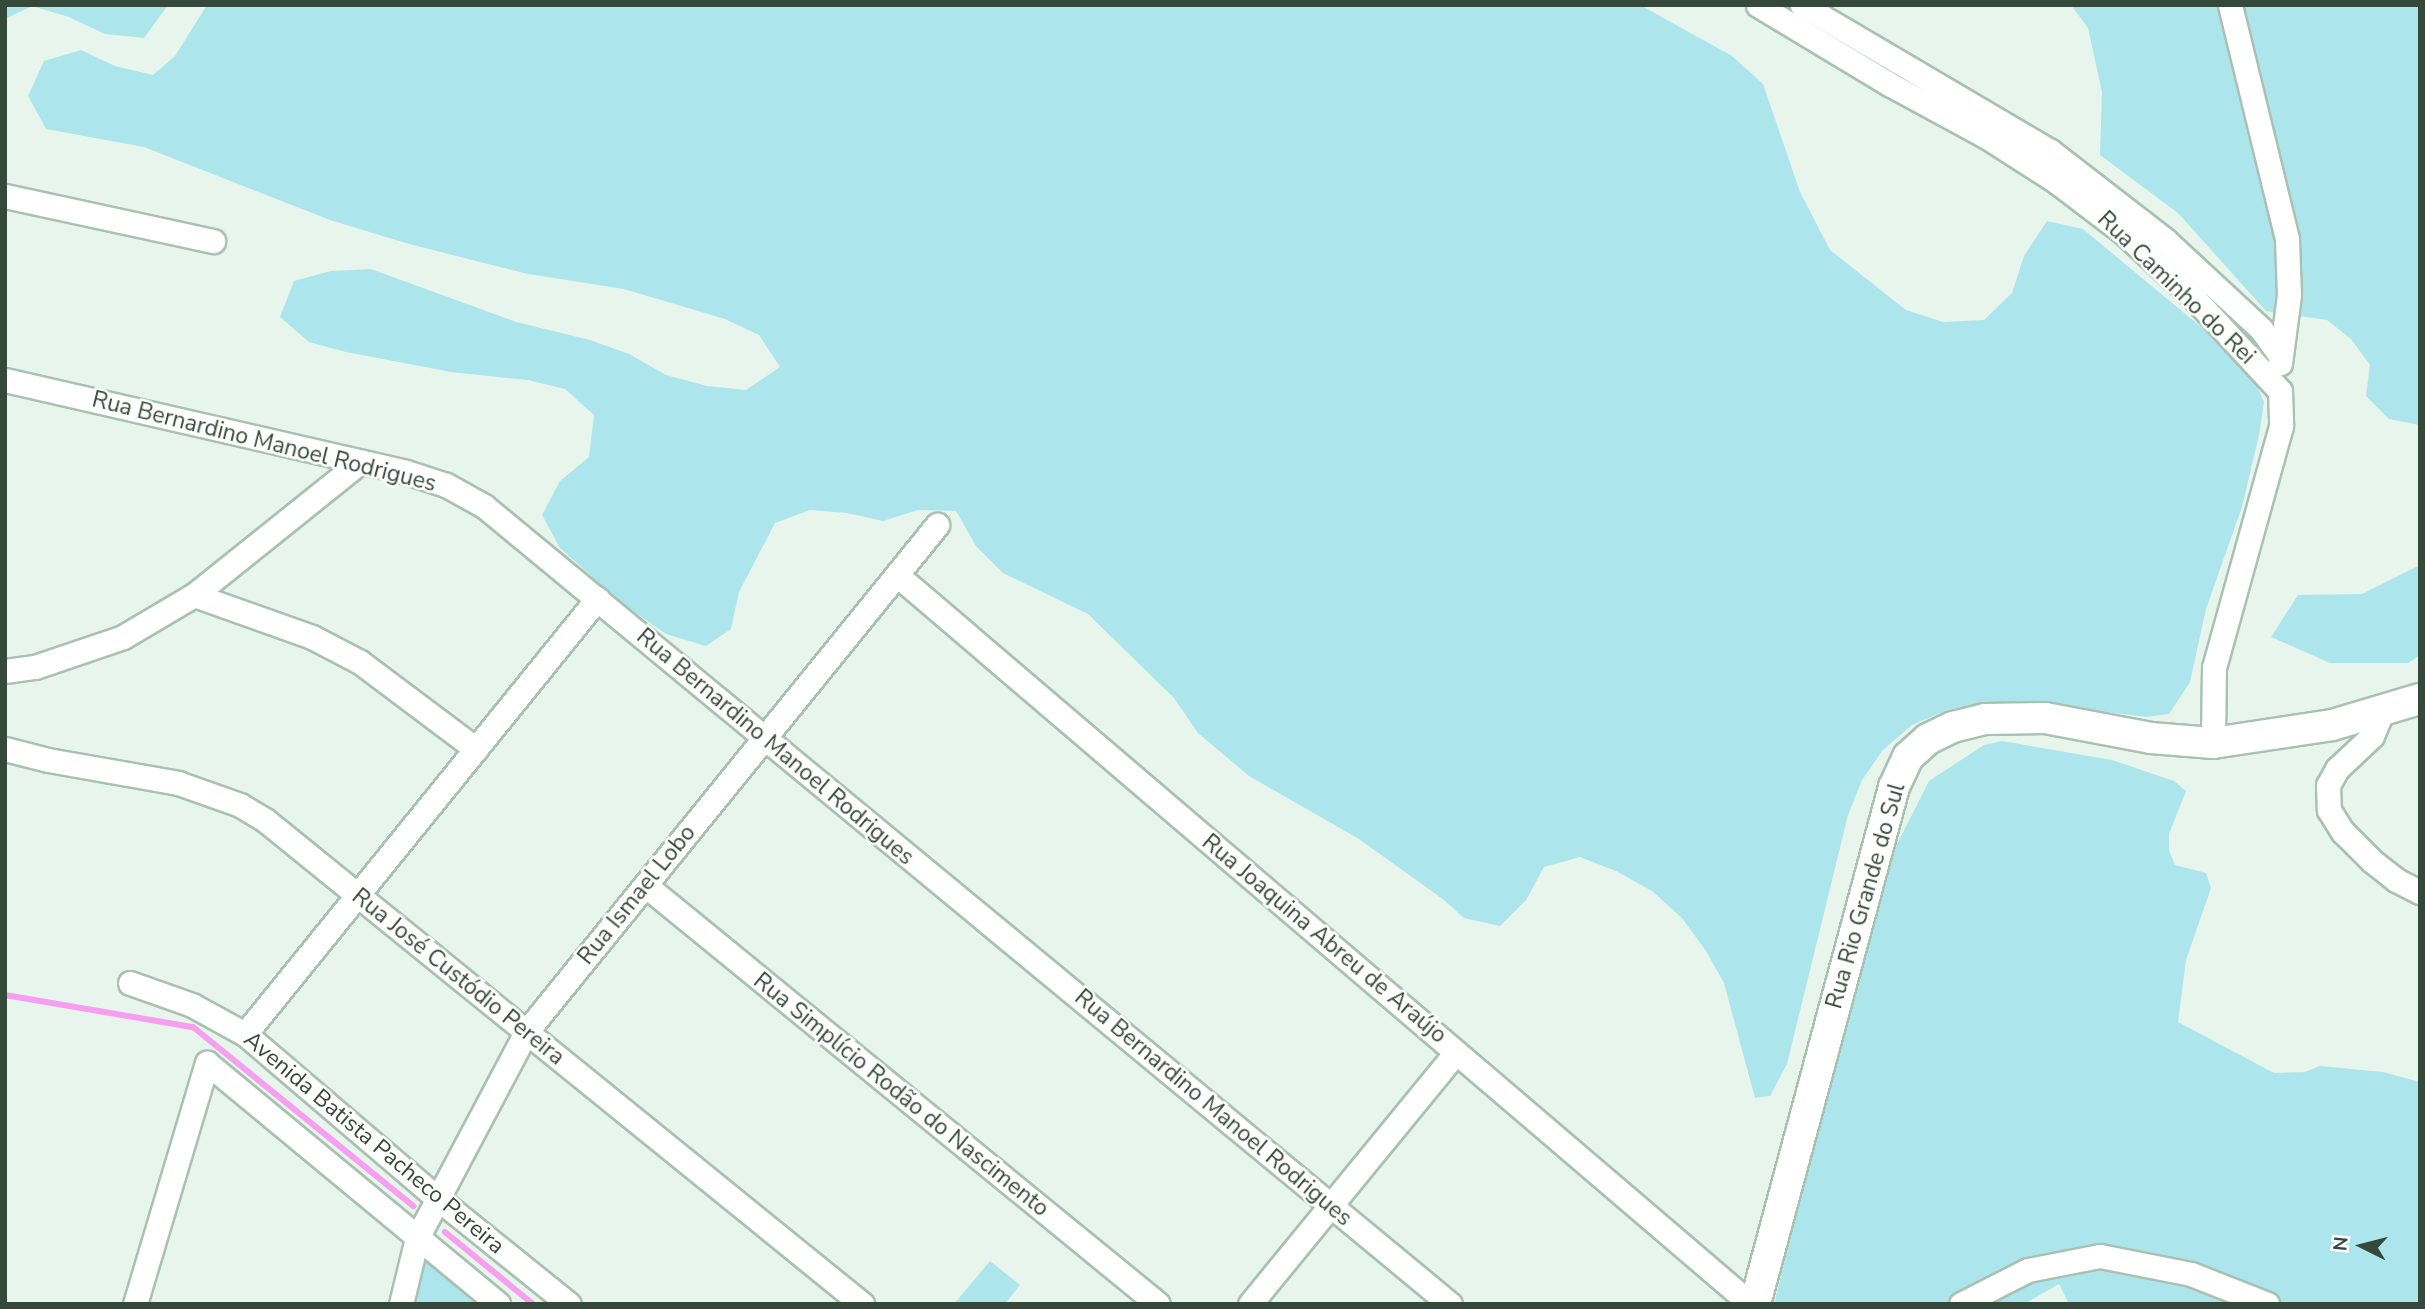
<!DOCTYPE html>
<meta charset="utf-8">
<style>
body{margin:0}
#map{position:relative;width:2425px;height:1309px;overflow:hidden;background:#e7f5ec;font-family:"Nunito Sans",sans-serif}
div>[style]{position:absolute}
.green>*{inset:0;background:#ade5ec}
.stream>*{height:6px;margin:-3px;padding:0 3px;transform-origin:3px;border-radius:3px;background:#f69ff0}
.roads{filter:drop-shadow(2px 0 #a9c1b1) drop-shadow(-2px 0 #a9c1b1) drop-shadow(0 2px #a9c1b1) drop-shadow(0 -2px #a9c1b1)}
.minor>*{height:23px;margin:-11.5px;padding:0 11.5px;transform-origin:11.5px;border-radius:11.5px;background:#fff}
.tertiary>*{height:30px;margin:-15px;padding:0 15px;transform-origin:15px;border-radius:15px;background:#fff}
span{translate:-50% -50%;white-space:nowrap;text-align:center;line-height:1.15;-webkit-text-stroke:5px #fff;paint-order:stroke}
.street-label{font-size:23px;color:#35493b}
.frame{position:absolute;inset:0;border:7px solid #35493b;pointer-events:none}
.north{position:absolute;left:2327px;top:1211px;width:70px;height:70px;-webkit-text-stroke:5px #fff;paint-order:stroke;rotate:276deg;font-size:19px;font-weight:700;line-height:28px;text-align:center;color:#35493b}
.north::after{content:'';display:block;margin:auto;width:24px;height:32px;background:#35493b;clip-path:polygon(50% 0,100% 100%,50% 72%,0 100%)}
</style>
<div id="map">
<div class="green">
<i style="clip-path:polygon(5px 5px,168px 5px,144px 38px,105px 34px,69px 17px,32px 6px,5px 19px)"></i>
<i style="clip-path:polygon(207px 5px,1640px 5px,1732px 56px,1763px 84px,1800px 192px,1830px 250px,1906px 310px,1943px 322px,1984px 320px,2012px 293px,2024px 256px,2047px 221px,2083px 229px,2248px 366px,2264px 402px,2259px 435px,2242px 507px,2206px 609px,2190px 682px,2169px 714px,2146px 717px,2023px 701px,1985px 703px,1947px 710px,1912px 725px,1883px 750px,1862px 780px,1848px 815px,1787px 1064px,1770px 1096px,1755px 1098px,1724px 983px,1706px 951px,1682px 918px,1652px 891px,1616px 871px,1580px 857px,1544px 867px,1526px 900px,1500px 926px,1464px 918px,1444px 900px,1359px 839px,1249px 776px,1198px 733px,1174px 698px,1088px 614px,1003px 573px,976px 546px,956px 511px,918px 510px,883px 521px,847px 513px,810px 510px,775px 523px,739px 592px,731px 629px,706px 646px,666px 634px,619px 601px,560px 548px,542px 515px,560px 481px,589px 457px,594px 415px,565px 389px,528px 380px,451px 372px,346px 352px,309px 342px,280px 317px,294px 281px,331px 271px,371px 269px,516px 322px,590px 340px,629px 354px,666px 375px,707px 386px,746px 390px,780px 367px,759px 335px,725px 319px,624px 289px,528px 274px,409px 244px,330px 220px,144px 147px,46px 129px,28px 96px,44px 61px,81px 50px,115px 66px,153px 75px,175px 56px)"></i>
<i style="clip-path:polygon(2071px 5px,2420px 5px,2420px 425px,2389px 419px,2366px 396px,2370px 365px,2351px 339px,2327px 320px,2266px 311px,2178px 213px,2100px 155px,2102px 92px,2088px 28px)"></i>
<i style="clip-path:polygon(2420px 565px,2420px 655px,2408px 663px,2330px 663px,2271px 637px,2298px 595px,2362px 594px)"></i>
<i style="clip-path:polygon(2002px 741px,2112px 760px,2174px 781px,2186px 791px,2169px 834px,2169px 850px,2175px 865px,2206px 873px,2211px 888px,2186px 960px,2178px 1022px,2274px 1073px,2305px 1072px,2320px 1066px,2383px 1072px,2420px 1082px,2420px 1304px,2069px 1304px,2059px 1284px,2024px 1304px,1774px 1304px,1845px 1013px,1891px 856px,1929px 781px,1984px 745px)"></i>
<i style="clip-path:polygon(421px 1245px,493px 1304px,406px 1304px)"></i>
<i style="clip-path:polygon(990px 1261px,1020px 1285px,1005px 1304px,954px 1304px)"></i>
</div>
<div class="stream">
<i style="left:5px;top:995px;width:191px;rotate:9.7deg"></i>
<i style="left:193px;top:1027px;width:284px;rotate:39.1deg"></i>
<i style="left:445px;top:1232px;width:114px;rotate:39.3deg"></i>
</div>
<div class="roads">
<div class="minor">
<i style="left:1758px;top:5px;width:153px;rotate:31.1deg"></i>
<i style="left:1889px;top:84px;width:111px;rotate:28.4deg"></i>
<i style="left:1987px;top:137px;width:83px;rotate:32.7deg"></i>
<i style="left:2057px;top:182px;width:84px;rotate:37.3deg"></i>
<i style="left:2124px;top:233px;width:98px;rotate:42.9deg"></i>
<i style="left:2196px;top:300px;width:124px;rotate:47.3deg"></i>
<i style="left:2280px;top:391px;width:35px;rotate:88deg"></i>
<i style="left:2281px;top:426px;width:250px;rotate:105.5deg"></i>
<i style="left:2214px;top:667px;width:76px;rotate:90.8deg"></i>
<i style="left:1802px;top:5px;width:288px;rotate:30.5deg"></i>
<i style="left:2050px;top:151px;width:145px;rotate:37.7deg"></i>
<i style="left:2165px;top:240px;width:131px;rotate:42.8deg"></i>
<i style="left:2261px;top:329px;width:32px;rotate:54deg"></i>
<i style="left:2230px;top:5px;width:241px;rotate:76.3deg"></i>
<i style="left:2287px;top:239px;width:56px;rotate:88deg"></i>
<i style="left:2289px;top:295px;width:69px;rotate:97.5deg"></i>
<i style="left:5px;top:196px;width:213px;rotate:12.2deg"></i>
<i style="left:5px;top:380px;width:411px;rotate:12.9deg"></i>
<i style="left:406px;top:472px;width:42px;rotate:18deg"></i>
<i style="left:446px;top:485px;width:43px;rotate:28.9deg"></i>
<i style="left:484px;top:506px;width:1253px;rotate:39.56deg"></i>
<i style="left:897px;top:575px;width:1123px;rotate:40.49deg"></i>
<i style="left:194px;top:595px;width:125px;rotate:19.6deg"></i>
<i style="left:312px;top:637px;width:54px;rotate:27.5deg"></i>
<i style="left:360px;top:662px;width:145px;rotate:36.9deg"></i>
<i style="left:5px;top:671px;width:30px;rotate:-8deg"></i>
<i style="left:35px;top:667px;width:93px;rotate:-18.8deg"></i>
<i style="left:123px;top:637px;width:82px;rotate:-30.6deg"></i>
<i style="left:194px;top:595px;width:213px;rotate:-38.7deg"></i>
<i style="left:2382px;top:712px;width:26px;rotate:113deg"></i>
<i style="left:2372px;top:736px;width:48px;rotate:136.7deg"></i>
<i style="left:2337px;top:769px;width:18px;rotate:119deg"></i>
<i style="left:2328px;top:785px;width:25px;rotate:88deg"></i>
<i style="left:2329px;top:810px;width:26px;rotate:58deg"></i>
<i style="left:2343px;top:832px;width:41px;rotate:45deg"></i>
<i style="left:2372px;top:861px;width:31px;rotate:38deg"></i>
<i style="left:2396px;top:880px;width:27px;rotate:27deg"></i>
<i style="left:5px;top:749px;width:44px;rotate:14.3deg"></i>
<i style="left:48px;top:760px;width:132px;rotate:10deg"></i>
<i style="left:178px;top:783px;width:66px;rotate:19.5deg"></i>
<i style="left:240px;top:805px;width:29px;rotate:31deg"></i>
<i style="left:265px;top:820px;width:769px;rotate:39.03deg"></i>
<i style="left:645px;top:885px;width:662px;rotate:39.24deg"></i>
<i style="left:130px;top:983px;width:66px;rotate:19.5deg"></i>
<i style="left:192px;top:1005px;width:60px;rotate:28.7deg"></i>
<i style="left:245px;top:1034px;width:253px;rotate:40.5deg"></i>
<i style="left:437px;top:1198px;width:169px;rotate:38.8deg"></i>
<i style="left:245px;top:1034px;width:560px;rotate:-51.02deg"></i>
<i style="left:135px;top:1304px;width:252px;rotate:-73.4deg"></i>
<i style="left:207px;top:1063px;width:378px;rotate:39.6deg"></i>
<i style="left:401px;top:1304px;width:68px;rotate:-76.4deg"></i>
<i style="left:417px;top:1238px;width:233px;rotate:-62.1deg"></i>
<i style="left:526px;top:1032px;width:653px;rotate:-50.97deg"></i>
<i style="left:1250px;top:1304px;width:325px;rotate:-50.7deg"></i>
<i style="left:1961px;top:1304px;width:75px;rotate:-26.9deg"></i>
<i style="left:2028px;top:1270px;width:73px;rotate:-11deg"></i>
<i style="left:2100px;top:1256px;width:93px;rotate:11.2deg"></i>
<i style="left:2191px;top:1274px;width:82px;rotate:21.5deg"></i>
</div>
<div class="tertiary">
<i style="left:1755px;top:1304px;width:535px;rotate:-74.95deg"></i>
<i style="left:1894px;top:787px;width:33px;rotate:-65deg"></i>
<i style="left:1908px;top:757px;width:27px;rotate:-42deg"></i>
<i style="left:1928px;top:739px;width:28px;rotate:-26deg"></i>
<i style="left:1953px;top:727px;width:33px;rotate:-14deg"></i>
<i style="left:1985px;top:719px;width:60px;rotate:-1deg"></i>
<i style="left:2045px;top:718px;width:108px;rotate:10.7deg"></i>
<i style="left:2151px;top:738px;width:62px;rotate:4.6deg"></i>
<i style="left:2213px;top:743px;width:120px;rotate:-8.6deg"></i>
<i style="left:2332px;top:725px;width:92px;rotate:-16.5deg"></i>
</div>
</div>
<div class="street-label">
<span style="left:2176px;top:288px;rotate:44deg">Rua Caminho do Rei</span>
<span style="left:264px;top:442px;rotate:14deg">Rua Bernardino Manoel Rodrigues</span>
<span style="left:775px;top:747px;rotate:40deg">Rua Bernardino Manoel Rodrigues</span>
<span style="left:637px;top:895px;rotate:-51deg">Rua Ismael Lobo</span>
<span style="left:1866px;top:896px;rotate:-74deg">Rua Rio Grande do Sul</span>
<span style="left:1324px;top:939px;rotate:40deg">Rua Joaquina Abreu de Araújo</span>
<span style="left:458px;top:977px;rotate:39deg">Rua José Custódio Pereira</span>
<span style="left:901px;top:1095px;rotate:39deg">Rua Simplício Rodão do Nascimento</span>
<span style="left:1213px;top:1108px;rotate:40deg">Rua Bernardino Manoel Rodrigues</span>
<span style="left:374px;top:1143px;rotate:40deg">Avenida Batista Pacheco Pereira</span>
</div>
<div class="frame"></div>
<div class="north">N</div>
</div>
